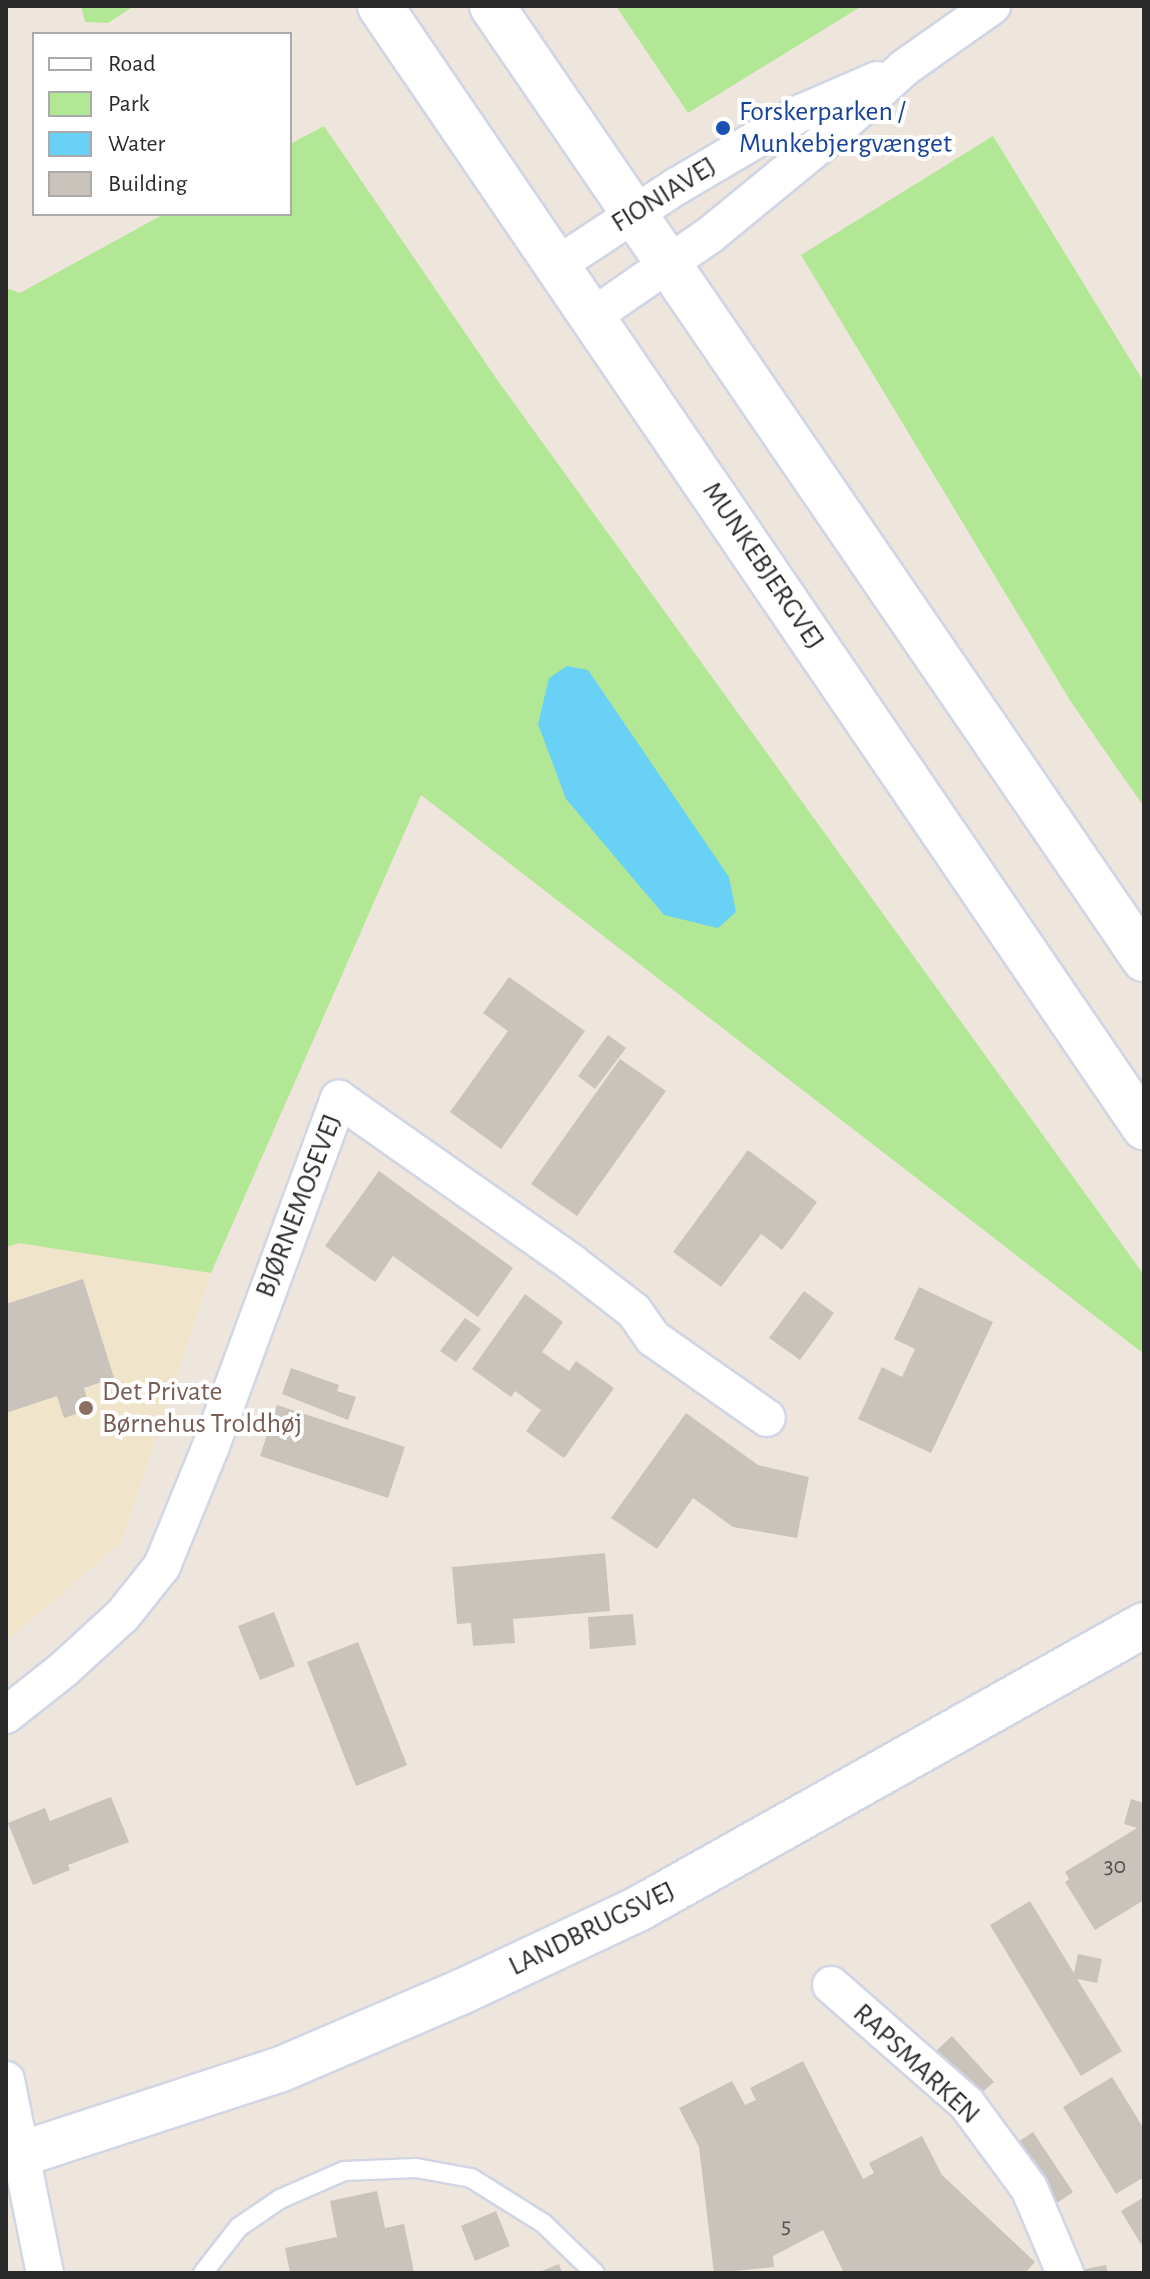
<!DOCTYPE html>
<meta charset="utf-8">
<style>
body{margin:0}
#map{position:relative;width:1150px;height:2279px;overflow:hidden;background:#eee6dc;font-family:"Alegreya Sans",sans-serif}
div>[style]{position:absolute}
.education>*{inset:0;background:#f0e4cb}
.green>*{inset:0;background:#b2e795}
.water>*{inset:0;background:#69d1f6}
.building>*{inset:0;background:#c9c3bc}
.roads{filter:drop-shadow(2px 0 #d1d5e4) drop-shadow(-2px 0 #d1d5e4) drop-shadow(0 2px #d1d5e4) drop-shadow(0 -2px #d1d5e4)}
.service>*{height:18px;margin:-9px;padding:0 9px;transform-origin:9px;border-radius:9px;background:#fff}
.minor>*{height:36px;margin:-18px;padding:0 18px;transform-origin:18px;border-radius:18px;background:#fff}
.tertiary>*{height:44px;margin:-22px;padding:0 22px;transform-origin:22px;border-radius:22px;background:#fff}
.dots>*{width:22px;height:22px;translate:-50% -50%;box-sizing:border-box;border:4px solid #fff;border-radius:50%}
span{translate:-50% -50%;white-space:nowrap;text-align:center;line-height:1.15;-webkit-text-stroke:8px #fff;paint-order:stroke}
.number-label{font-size:24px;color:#52514f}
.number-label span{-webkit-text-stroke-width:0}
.transit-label{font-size:28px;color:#164399}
.left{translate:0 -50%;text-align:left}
.street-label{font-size:28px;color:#2b2b2b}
.education-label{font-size:28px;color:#785e54}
.frame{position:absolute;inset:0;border:8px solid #2b2b2b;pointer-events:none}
.legend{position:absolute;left:32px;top:32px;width:260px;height:184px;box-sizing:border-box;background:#fff;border:2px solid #aaa;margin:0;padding:10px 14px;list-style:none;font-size:24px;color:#2b2b2b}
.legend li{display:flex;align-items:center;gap:16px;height:40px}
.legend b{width:40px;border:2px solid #aaa}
</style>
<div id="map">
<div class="education">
<i style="clip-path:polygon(19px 1243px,211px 1273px,121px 1543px,6px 1641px,6px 1247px)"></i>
</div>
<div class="green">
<i style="clip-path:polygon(81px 6px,134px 6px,108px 23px,85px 22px)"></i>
<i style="clip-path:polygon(616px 6px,862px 6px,688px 113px)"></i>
<i style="clip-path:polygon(324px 126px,498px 381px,1144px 1275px,1144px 1354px,421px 795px,211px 1273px,19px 1243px,6px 1247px,6px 288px,20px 293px,164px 214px,290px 214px,290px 144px)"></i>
<i style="clip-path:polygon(993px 136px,1144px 382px,1144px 807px,1071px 702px,801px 255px)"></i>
</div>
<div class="water">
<i style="clip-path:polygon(567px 666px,588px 670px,729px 877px,736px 912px,718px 928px,664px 915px,566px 799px,538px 724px,549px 678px)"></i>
</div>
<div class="building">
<i style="clip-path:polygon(509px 977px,585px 1031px,501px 1149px,450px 1112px,508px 1031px,483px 1013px)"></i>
<i style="clip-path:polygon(608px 1035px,626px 1048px,595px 1089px,578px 1076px)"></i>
<i style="clip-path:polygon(620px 1059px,666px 1091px,577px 1216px,531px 1184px)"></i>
<i style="clip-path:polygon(748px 1150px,817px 1202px,782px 1250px,761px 1234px,721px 1287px,673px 1252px)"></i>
<i style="clip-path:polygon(379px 1171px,513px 1268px,478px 1317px,393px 1256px,375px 1282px,325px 1246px)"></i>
<i style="clip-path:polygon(83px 1279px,114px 1378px,84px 1388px,90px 1409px,64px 1418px,57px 1396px,6px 1413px,6px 1304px)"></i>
<i style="clip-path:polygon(919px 1287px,993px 1322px,931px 1453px,858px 1419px,882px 1367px,902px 1377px,915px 1349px,894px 1339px)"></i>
<i style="clip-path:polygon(804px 1291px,834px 1313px,800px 1360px,769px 1338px)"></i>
<i style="clip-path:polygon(525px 1294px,563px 1322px,542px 1352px,569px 1371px,576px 1361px,614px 1388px,564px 1458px,526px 1431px,541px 1410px,515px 1391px,511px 1397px,472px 1369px)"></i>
<i style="clip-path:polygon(465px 1318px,481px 1329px,456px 1362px,440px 1351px)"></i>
<i style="clip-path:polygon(291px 1368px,339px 1385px,337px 1391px,356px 1397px,348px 1420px,282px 1394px)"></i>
<i style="clip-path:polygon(277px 1405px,405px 1447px,388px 1498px,260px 1456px)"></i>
<i style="clip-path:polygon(686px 1413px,758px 1465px,809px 1477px,797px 1538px,733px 1527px,693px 1498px,657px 1549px,611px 1518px)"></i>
<i style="clip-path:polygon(605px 1553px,610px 1611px,513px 1619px,515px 1643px,473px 1646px,471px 1623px,457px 1624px,452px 1567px)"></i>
<i style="clip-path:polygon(274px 1612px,295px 1666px,260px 1680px,238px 1626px)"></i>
<i style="clip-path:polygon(633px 1614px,636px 1645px,590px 1649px,588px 1617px)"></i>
<i style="clip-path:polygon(358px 1642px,407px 1765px,356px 1786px,307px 1662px)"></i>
<i style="clip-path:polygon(111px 1797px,129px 1842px,68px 1865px,70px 1870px,33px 1885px,8px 1823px,45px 1808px,50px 1821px)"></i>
<i style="clip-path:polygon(1131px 1799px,1144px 1803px,1144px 1900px,1095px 1930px,1065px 1882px,1069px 1879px,1065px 1872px,1137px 1828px,1124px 1824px)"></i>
<i style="clip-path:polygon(1030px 1901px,1074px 1973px,1078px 1954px,1102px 1959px,1097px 1983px,1077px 1979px,1122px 2051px,1081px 2076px,990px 1925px)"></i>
<i style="clip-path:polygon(952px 2036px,994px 2082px,978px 2096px,936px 2051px)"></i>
<i style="clip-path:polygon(803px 2061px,863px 2179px,874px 2173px,869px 2163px,922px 2136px,942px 2175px,1035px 2262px,1025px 2273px,844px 2273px,823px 2230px,773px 2256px,774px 2267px,714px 2273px,699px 2147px,679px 2108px,732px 2081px,745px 2105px,756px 2100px,750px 2088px)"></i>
<i style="clip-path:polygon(1112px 2077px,1144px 2129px,1144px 2177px,1116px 2194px,1063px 2107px)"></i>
<i style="clip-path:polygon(1033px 2132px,1073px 2192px,1054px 2205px,1015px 2144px)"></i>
<i style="clip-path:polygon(377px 2191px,385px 2228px,404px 2224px,414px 2272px,290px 2273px,285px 2248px,337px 2237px,330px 2201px)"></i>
<i style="clip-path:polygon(1144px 2197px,1144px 2249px,1121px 2211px)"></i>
<i style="clip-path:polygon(496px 2211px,510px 2246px,475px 2261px,461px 2226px)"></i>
<i style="clip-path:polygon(559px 2264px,562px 2273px,537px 2273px)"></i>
<i style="clip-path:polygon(1106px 2265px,1108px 2273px,1086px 2273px,1085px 2269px)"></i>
</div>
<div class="roads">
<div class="service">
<i style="left:203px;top:2273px;width:58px;rotate:-52deg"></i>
<i style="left:239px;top:2227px;width:50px;rotate:-34.3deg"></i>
<i style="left:280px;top:2199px;width:70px;rotate:-23.6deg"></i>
<i style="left:344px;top:2171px;width:72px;rotate:-2.4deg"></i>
<i style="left:416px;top:2168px;width:56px;rotate:10.3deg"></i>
<i style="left:471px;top:2178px;width:85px;rotate:32deg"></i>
<i style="left:543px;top:2223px;width:72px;rotate:43.9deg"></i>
</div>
<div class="minor">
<i style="left:557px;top:265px;width:144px;rotate:-33.4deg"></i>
<i style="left:677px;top:186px;width:144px;rotate:-30.5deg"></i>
<i style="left:801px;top:113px;width:83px;rotate:-23.5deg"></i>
<i style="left:593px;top:316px;width:142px;rotate:-34.7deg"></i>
<i style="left:710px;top:235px;width:145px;rotate:-39.4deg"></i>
<i style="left:822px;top:143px;width:111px;rotate:-42.4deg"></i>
<i style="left:904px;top:68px;width:108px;rotate:-35.2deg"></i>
<i style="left:6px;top:1715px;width:74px;rotate:-38.4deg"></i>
<i style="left:64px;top:1669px;width:80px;rotate:-42.5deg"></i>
<i style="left:123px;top:1615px;width:63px;rotate:-51.5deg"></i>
<i style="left:162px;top:1566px;width:130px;rotate:-67.8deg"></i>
<i style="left:211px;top:1446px;width:370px;rotate:-69.8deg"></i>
<i style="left:339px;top:1099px;width:285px;rotate:35.1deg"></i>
<i style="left:572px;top:1263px;width:78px;rotate:37.7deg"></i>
<i style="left:634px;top:1311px;width:33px;rotate:55deg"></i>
<i style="left:653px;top:1338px;width:139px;rotate:35.1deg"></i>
<i style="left:831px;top:1985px;width:181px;rotate:41.2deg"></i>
<i style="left:967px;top:2104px;width:104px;rotate:53.6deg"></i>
<i style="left:1029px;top:2188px;width:92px;rotate:67deg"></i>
<i style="left:6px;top:2080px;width:197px;rotate:78.6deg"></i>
</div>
<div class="tertiary">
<i style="left:380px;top:6px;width:1357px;rotate:55.72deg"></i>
<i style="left:492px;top:6px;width:1155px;rotate:55.62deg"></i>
<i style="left:6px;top:2159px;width:287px;rotate:-18.1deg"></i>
<i style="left:279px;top:2070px;width:198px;rotate:-23.2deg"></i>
<i style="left:461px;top:1992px;width:195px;rotate:-25.1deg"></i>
<i style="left:638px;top:1909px;width:580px;rotate:-29.3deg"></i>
</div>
</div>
<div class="dots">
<i style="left:723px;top:128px;background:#1a4fb4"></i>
<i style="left:86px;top:1408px;background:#8d6e63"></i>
</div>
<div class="number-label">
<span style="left:1115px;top:1867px">30</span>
<span style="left:786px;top:2227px">5</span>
</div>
<div class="transit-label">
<span class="left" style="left:739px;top:128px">Forskerparken /<br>Munkebjergvænget</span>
</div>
<div class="street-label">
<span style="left:664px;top:195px;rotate:-32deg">FIONIAVEJ</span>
<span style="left:763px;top:566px;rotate:56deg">MUNKEBJERGVEJ</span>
<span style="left:299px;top:1206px;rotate:-69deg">BJØRNEMOSEVEJ</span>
<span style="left:592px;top:1929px;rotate:-26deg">LANDBRUGSVEJ</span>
<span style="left:916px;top:2064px;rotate:43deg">RAPSMARKEN</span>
</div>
<div class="education-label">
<span class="left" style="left:102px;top:1408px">Det Private<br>Børnehus Troldhøj</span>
</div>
<div class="frame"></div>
<ul class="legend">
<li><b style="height:10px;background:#fff"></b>Road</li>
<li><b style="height:22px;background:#b2e795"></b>Park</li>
<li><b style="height:22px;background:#69d1f6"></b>Water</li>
<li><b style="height:22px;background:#c9c3bc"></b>Building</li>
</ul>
</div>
